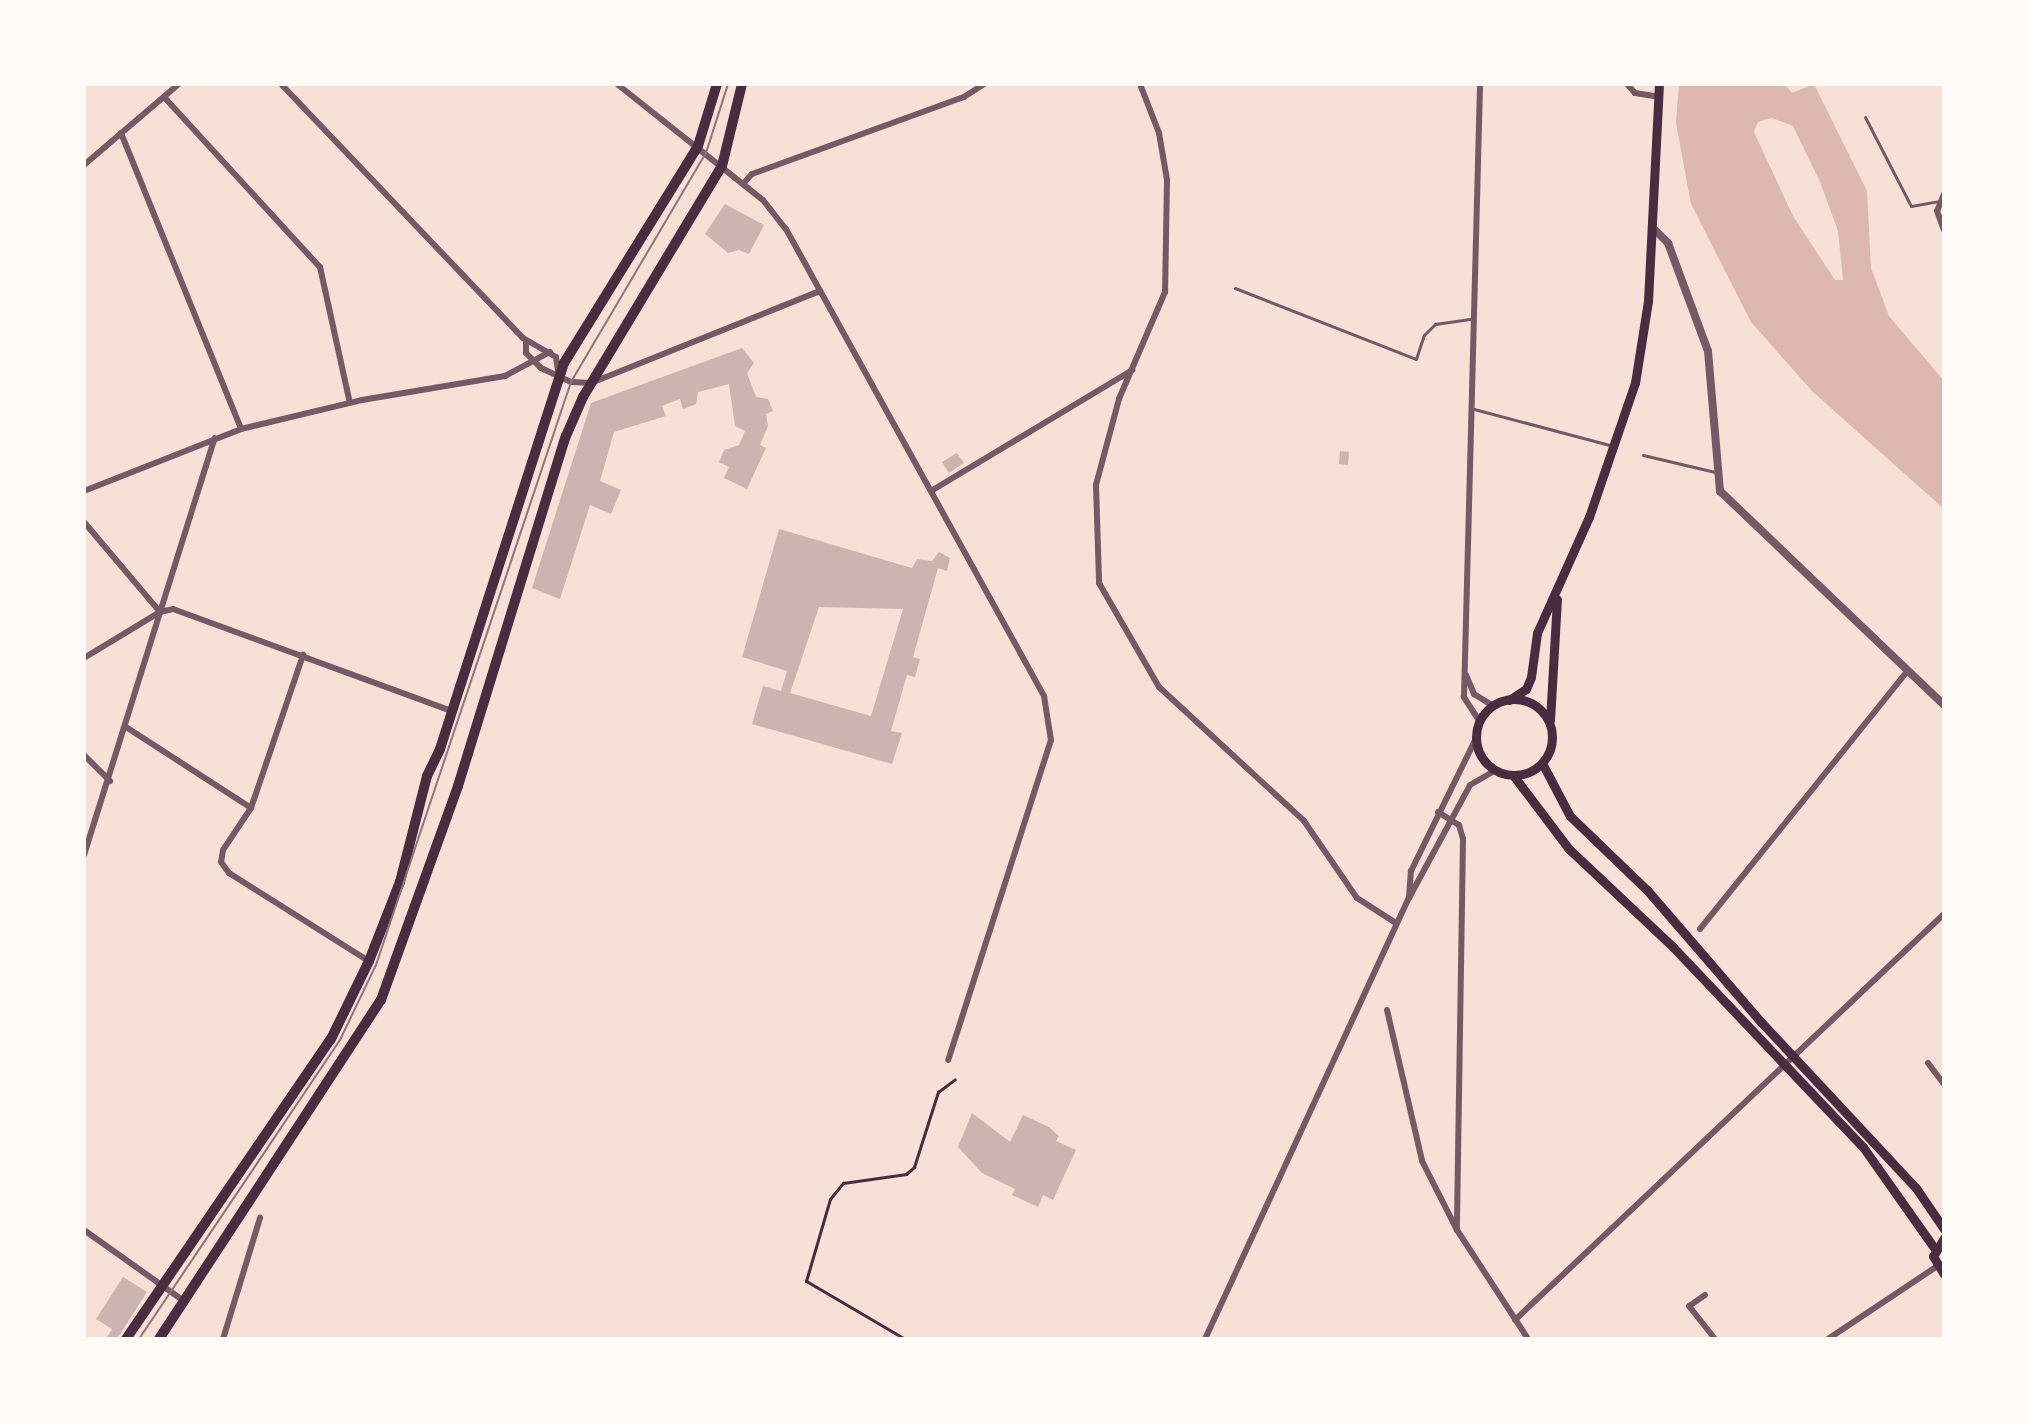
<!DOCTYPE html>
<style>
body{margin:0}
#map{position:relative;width:2028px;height:1423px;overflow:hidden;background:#f7e1d7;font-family:"Archivo Narrow",sans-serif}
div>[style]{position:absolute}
.water>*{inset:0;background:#dcb8b0}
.building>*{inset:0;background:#ccb4b1}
.path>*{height:3px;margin:-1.5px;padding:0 1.5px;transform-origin:1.5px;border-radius:1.5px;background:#4a2c40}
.service>*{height:3px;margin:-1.5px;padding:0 1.5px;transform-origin:1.5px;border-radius:1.5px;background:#755966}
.minor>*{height:6px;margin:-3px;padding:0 3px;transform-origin:3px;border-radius:3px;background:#755966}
.tertiary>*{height:8px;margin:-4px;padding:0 4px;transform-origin:4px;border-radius:4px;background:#755966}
.secondary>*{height:9px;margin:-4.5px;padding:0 4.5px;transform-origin:4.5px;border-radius:4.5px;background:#4a2c40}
.secondary>.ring{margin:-4.5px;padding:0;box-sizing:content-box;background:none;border:9px solid #4a2c40;border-radius:50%}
.primary>*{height:10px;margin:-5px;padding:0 5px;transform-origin:5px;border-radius:5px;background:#4a2c40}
.tram>*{height:2px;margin:-1px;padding:0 1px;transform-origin:1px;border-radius:1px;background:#8f747c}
span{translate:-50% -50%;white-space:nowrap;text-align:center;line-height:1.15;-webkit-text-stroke:6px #fffaf5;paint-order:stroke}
.frame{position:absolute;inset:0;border:86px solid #fffaf5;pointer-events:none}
</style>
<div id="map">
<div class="water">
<i style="clip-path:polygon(evenodd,1679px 84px,1785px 84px,1792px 93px,1814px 84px,1867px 191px,1871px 268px,1889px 316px,1944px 381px,1944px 509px,1813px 392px,1751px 322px,1691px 204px,1676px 123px,1679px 84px,1772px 118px,1793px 126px,1820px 182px,1838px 231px,1843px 280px,1835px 280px,1793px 216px,1754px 132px,1758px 122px,1772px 118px)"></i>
</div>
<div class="building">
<i style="clip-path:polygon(725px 204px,764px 225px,749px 254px,739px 250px,728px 253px,705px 234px)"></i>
<i style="clip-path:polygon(742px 348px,754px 363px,747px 373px,756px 397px,768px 399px,773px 411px,766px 414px,768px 426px,760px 445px,766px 448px,747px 489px,724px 478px,729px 467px,719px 462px,724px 450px,739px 445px,745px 431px,735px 426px,729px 384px,698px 392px,696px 404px,683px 409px,680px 399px,662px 406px,666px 416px,614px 432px,600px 481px,621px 490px,611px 514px,590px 505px,560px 599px,532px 588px,591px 403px)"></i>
<i style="clip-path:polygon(1340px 451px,1349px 452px,1348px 465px,1339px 464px)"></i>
<i style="clip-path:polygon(957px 453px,964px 463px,949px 473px,942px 462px)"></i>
<i style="clip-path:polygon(evenodd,779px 529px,912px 568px,917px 559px,932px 561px,939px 552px,950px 558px,947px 571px,938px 568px,913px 657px,920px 659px,915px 677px,907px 675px,891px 731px,902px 733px,892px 764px,752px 724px,763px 686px,781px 691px,787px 671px,742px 657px,779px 529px,819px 607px,903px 609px,871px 716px,790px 693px,819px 607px)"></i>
<i style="clip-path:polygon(972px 1113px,1010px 1142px,1023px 1115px,1049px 1127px,1059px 1136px,1056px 1141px,1076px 1150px,1053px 1200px,1043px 1195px,1038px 1207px,1012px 1195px,1015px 1189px,982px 1173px,958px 1147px)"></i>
<i style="clip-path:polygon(123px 1277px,147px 1292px,117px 1339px,106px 1339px,112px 1329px,96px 1319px)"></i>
</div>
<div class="path">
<i style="left:905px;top:1339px;width:115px;rotate:-149.6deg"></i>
<i style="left:806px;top:1281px;width:85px;rotate:-73.7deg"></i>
<i style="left:830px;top:1199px;width:21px;rotate:-51deg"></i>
<i style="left:843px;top:1183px;width:64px;rotate:-8.1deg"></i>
<i style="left:906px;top:1174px;width:11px;rotate:-41deg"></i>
<i style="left:914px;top:1167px;width:79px;rotate:-72.3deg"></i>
<i style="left:938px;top:1092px;width:21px;rotate:-37deg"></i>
</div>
<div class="service">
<i style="left:1865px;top:117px;width:100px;rotate:62.7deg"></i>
<i style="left:1911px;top:206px;width:28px;rotate:-10deg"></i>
<i style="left:1235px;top:288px;width:194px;rotate:21.4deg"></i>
<i style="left:1416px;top:359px;width:25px;rotate:-72deg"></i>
<i style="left:1424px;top:335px;width:16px;rotate:-45deg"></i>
<i style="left:1435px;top:324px;width:37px;rotate:-8deg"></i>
<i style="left:1474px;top:409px;width:144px;rotate:14.9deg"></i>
<i style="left:1643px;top:455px;width:74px;rotate:13.3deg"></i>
</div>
<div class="minor">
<i style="left:281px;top:84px;width:351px;rotate:46.4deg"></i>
<i style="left:523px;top:338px;width:38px;rotate:30deg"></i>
<i style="left:617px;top:84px;width:186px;rotate:38.5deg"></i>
<i style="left:763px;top:200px;width:37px;rotate:52deg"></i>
<i style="left:786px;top:229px;width:534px;rotate:61.08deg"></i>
<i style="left:1044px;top:696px;width:45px;rotate:81deg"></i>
<i style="left:1051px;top:740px;width:336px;rotate:107.8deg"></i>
<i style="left:1140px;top:84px;width:53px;rotate:68.8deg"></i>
<i style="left:1159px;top:133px;width:48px;rotate:80.3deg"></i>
<i style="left:1167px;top:180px;width:112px;rotate:91deg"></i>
<i style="left:1165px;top:292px;width:116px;rotate:113.3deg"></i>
<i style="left:1119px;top:399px;width:89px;rotate:105deg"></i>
<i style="left:1096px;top:485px;width:98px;rotate:88.2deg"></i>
<i style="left:1099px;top:583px;width:120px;rotate:60deg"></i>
<i style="left:1159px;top:687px;width:197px;rotate:42.7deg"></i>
<i style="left:1304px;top:821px;width:93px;rotate:55.5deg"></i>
<i style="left:1357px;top:898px;width:46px;rotate:32.7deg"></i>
<i style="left:1627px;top:84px;width:12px;rotate:48deg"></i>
<i style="left:1635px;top:93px;width:24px;rotate:9deg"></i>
<i style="left:164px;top:97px;width:231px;rotate:47.5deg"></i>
<i style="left:320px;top:267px;width:139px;rotate:77.6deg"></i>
<i style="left:121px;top:133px;width:319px;rotate:67.9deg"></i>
<i style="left:84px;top:165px;width:125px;rotate:-40.5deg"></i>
<i style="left:743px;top:184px;width:13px;rotate:-48deg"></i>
<i style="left:752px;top:174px;width:226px;rotate:-20deg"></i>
<i style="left:964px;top:97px;width:24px;rotate:-33deg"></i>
<i style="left:1944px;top:194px;width:18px;rotate:112deg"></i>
<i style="left:1937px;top:211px;width:20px;rotate:70deg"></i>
<i style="left:526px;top:341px;width:12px;rotate:90deg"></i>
<i style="left:526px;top:353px;width:21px;rotate:45deg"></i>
<i style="left:541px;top:368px;width:33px;rotate:25deg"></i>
<i style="left:571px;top:382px;width:20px;rotate:3deg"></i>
<i style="left:591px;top:383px;width:247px;rotate:-21.9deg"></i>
<i style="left:556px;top:357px;width:22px;rotate:82deg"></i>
<i style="left:84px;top:491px;width:169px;rotate:-21.5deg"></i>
<i style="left:241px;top:429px;width:124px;rotate:-13.5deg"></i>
<i style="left:362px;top:400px;width:145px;rotate:-9.5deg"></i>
<i style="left:505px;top:376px;width:51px;rotate:-28.1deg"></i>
<i style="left:931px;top:491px;width:235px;rotate:-31deg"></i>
<i style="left:84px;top:522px;width:118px;rotate:49.8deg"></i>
<i style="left:160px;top:612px;width:13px;rotate:-13deg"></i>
<i style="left:173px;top:609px;width:297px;rotate:20.1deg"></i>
<i style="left:84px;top:658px;width:89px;rotate:-31.2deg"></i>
<i style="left:1466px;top:675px;width:21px;rotate:67deg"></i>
<i style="left:1474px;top:694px;width:22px;rotate:32deg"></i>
<i style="left:1480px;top:722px;width:30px;rotate:-123deg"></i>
<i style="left:1464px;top:697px;width:613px;rotate:-88.5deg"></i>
<i style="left:126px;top:727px;width:149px;rotate:32.9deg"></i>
<i style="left:251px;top:808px;width:50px;rotate:123.7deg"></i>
<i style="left:223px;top:850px;width:12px;rotate:99deg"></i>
<i style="left:221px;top:862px;width:14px;rotate:54deg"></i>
<i style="left:229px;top:873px;width:165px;rotate:32.2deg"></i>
<i style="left:84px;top:755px;width:37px;rotate:45deg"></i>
<i style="left:251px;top:808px;width:162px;rotate:-71.2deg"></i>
<i style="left:1438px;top:812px;width:25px;rotate:32deg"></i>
<i style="left:1459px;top:825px;width:15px;rotate:74deg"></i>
<i style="left:1463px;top:839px;width:391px;rotate:90.9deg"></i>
<i style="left:84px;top:855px;width:437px;rotate:-72.6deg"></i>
<i style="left:1409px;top:898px;width:27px;rotate:-86deg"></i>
<i style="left:1411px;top:871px;width:150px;rotate:-63.9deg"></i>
<i style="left:1700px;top:929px;width:329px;rotate:-51.2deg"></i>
<i style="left:1387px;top:1010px;width:155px;rotate:76.9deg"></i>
<i style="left:1422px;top:1161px;width:77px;rotate:63.1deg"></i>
<i style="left:1457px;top:1230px;width:130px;rotate:56.9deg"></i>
<i style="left:1928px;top:1063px;width:26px;rotate:53deg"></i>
<i style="left:84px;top:1230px;width:123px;rotate:35.4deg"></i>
<i style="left:1705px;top:1295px;width:19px;rotate:145deg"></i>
<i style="left:1689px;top:1306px;width:42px;rotate:51.8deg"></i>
<i style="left:1515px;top:1320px;width:591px;rotate:-43.42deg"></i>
<i style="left:223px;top:1339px;width:127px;rotate:-73deg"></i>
<i style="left:1205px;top:1339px;width:486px;rotate:-65.2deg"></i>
<i style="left:1409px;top:898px;width:128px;rotate:-61.6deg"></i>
<i style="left:1470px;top:785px;width:30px;rotate:-30deg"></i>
<i style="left:1828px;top:1339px;width:130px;rotate:-33.7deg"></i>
</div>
<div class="tertiary">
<i style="left:1652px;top:227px;width:23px;rotate:45deg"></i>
<i style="left:1668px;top:243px;width:115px;rotate:69.7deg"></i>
<i style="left:1708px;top:351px;width:141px;rotate:85.1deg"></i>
<i style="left:1720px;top:491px;width:310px;rotate:43.7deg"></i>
</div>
<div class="secondary">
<i class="ring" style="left:1476px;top:699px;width:67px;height:67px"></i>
<i style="left:1509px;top:700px;width:20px;rotate:-33deg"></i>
<i style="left:1526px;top:689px;width:13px;rotate:-67deg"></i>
<i style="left:1531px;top:677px;width:44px;rotate:-82.2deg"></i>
<i style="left:1537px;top:633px;width:127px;rotate:-65.9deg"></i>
<i style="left:1589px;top:517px;width:142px;rotate:-71.1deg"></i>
<i style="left:1635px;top:383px;width:83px;rotate:-81deg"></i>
<i style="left:1648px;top:301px;width:217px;rotate:-87.1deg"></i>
<i style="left:1550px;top:720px;width:121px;rotate:-86.7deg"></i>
<i style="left:1542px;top:763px;width:60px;rotate:62.2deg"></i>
<i style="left:1570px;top:816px;width:107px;rotate:43.9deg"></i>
<i style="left:1647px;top:890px;width:176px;rotate:49.2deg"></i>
<i style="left:1762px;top:1023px;width:226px;rotate:47deg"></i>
<i style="left:1916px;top:1188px;width:50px;rotate:55.7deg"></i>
<i style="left:1513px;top:775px;width:93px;rotate:52.9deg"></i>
<i style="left:1569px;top:849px;width:143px;rotate:43.3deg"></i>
<i style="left:1673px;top:947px;width:276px;rotate:46.5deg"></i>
<i style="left:1863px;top:1147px;width:125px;rotate:54.8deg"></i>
<i style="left:1944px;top:1238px;width:21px;rotate:121deg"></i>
<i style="left:1933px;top:1256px;width:21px;rotate:59deg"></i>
</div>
<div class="primary">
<i style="left:126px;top:1339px;width:363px;rotate:-55.7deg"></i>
<i style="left:331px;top:1039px;width:87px;rotate:-64deg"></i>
<i style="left:369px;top:961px;width:85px;rotate:-68.6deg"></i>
<i style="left:400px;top:882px;width:109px;rotate:-75.7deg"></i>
<i style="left:427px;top:776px;width:30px;rotate:-64deg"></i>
<i style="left:440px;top:749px;width:405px;rotate:-72.2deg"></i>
<i style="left:564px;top:363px;width:255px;rotate:-58.3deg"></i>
<i style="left:698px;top:146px;width:65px;rotate:-73deg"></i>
<i style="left:159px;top:1339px;width:405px;rotate:-56.8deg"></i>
<i style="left:381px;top:1000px;width:227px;rotate:-70.2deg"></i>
<i style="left:458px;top:786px;width:366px;rotate:-72.9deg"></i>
<i style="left:566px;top:436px;width:43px;rotate:-66.4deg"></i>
<i style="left:583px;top:397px;width:270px;rotate:-59deg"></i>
<i style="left:722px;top:166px;width:84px;rotate:-76.3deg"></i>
</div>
<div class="tram">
<i style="left:139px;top:1339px;width:360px;rotate:-56.1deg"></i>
<i style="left:340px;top:1040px;width:83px;rotate:-64.4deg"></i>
<i style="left:376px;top:965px;width:615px;rotate:-71.51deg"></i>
<i style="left:571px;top:382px;width:266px;rotate:-59.5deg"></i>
<i style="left:706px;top:153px;width:72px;rotate:-72.3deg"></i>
</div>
<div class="frame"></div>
</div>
